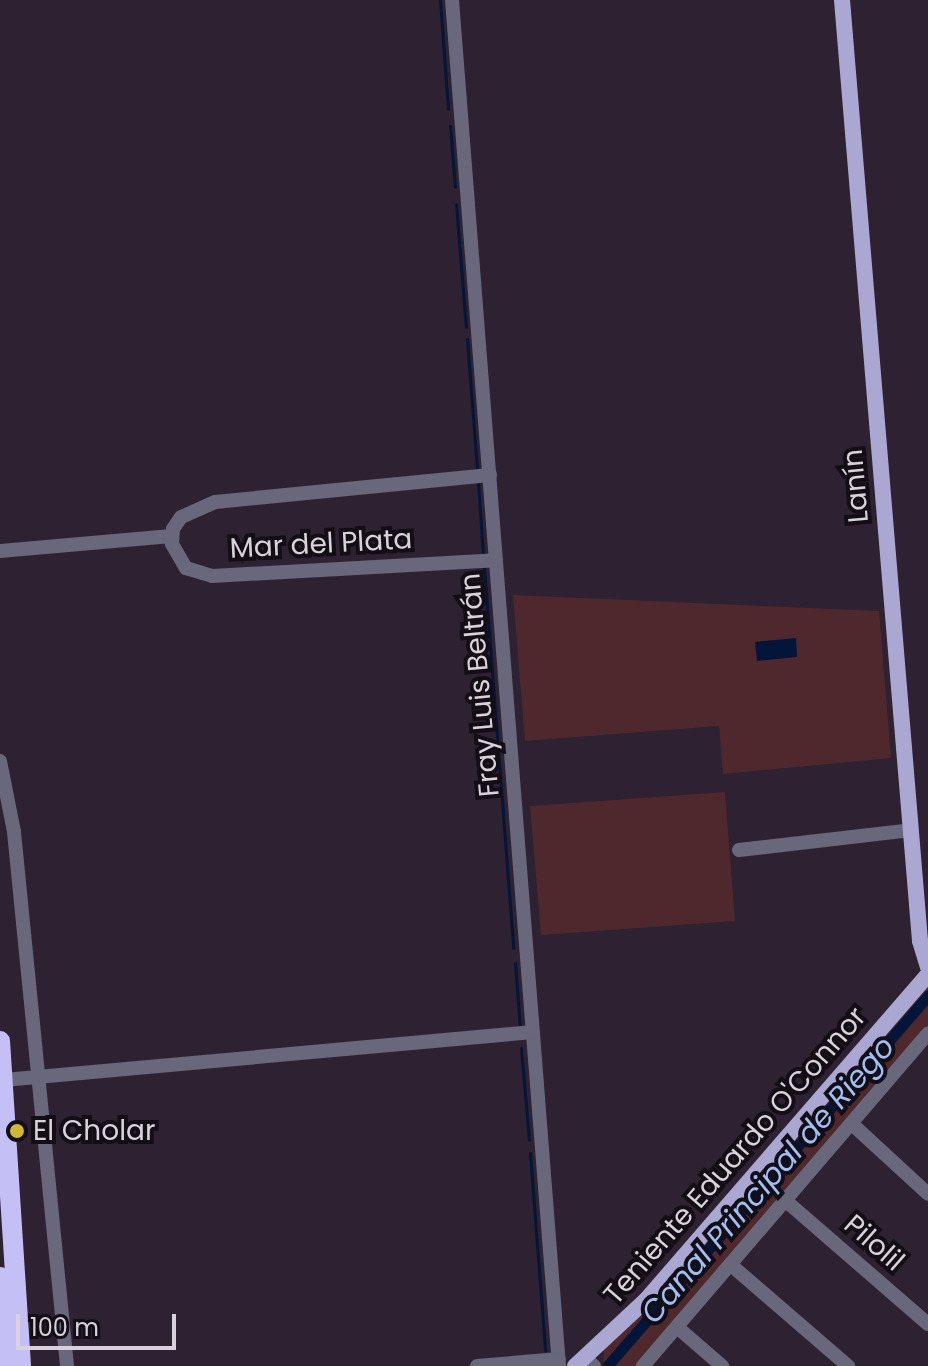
<!DOCTYPE html>
<meta charset="utf-8">
<style>
body{margin:0}
#map{position:relative;width:928px;height:1366px;overflow:hidden;background:#2d2132;font-family:Poppins,sans-serif}
div>[style]{position:absolute}
.green>*{inset:0;background:#4e282d}
.water>*{inset:0;background:#031639}
.stream>*{height:3px;margin:-1.5px;padding:0 1.5px;transform-origin:1.5px;border-radius:1.5px;background:#031639}
.canal>*{height:11px;margin:-5.5px;padding:0 5.5px;transform-origin:5.5px;border-radius:5.5px;background:#031639}
.minor>*{height:14px;margin:-7px;padding:0 7px;transform-origin:7px;border-radius:7px;background:#68677c}
.major>*{height:16px;margin:-8px;padding:0 8px;transform-origin:8px;border-radius:8px;background:#aaa7d3}
.highway>*{height:20px;margin:-10px;padding:0 10px;transform-origin:10px;border-radius:10px;background:#c4c0f5}
.dots>*{width:22px;height:22px;translate:-50% -50%;box-sizing:border-box;border:4px solid #130d15;border-radius:50%}
span{translate:-50% -50%;white-space:nowrap;text-align:center;line-height:1.15;-webkit-text-stroke:8px #130d15;paint-order:stroke}
.street-label{font-size:28px;color:#d9d1dc}
.poi-label{font-size:28px;color:#d9d1dc}
.left{translate:0 -50%;text-align:left}
.water-label{font-size:30px;color:#9fbff4;font-style:italic}
.scale{position:absolute;left:16px;top:1314px;width:160px;height:36px;box-sizing:border-box;border:4px solid #d9d1dc;border-top:0;padding-left:10px;font-size:24px;line-height:28px;white-space:nowrap;color:#d9d1dc;-webkit-text-stroke:6px #130d15;paint-order:stroke}
</style>
<div id="map">
<div class="green">
<i style="clip-path:polygon(513px 595px,879px 611px,891px 758px,723px 774px,719px 726px,525px 741px)"></i>
<i style="clip-path:polygon(725px 792px,735px 921px,541px 935px,530px 806px)"></i>
<i style="clip-path:polygon(928px 980px,928px 1026px,636px 1366px,609px 1366px,603px 1361px,604px 1349px)"></i>
</div>
<div class="water">
<i style="clip-path:polygon(796px 638px,797px 657px,757px 661px,755px 642px)"></i>
</div>
<div class="stream">
<i style="left:440px;top:0;width:109px;rotate:85.8deg"></i>
<i style="left:450px;top:126px;width:61px;rotate:85.3deg"></i>
<i style="left:456px;top:204px;width:123px;rotate:85.4deg"></i>
<i style="left:467px;top:339px;width:131px;rotate:85.6deg"></i>
<i style="left:478px;top:483px;width:72px;rotate:86deg"></i>
<i style="left:484px;top:567px;width:382px;rotate:85.6deg"></i>
<i style="left:515px;top:963px;width:65px;rotate:85.6deg"></i>
<i style="left:521px;top:1048px;width:92px;rotate:85deg"></i>
<i style="left:530px;top:1153px;width:198px;rotate:85.6deg"></i>
</div>
<div class="canal">
<i style="left:608px;top:1365px;width:489px;rotate:-49.1deg"></i>
</div>
<div class="minor">
<i style="left:452px;top:0;width:1370px;rotate:85.52deg"></i>
<i style="left:490px;top:475px;width:276px;rotate:174.4deg"></i>
<i style="left:215px;top:502px;width:37px;rotate:156deg"></i>
<i style="left:181px;top:517px;width:14px;rotate:124deg"></i>
<i style="left:173px;top:529px;width:15px;rotate:94deg"></i>
<i style="left:172px;top:544px;width:28px;rotate:60deg"></i>
<i style="left:186px;top:568px;width:27px;rotate:17deg"></i>
<i style="left:212px;top:576px;width:284px;rotate:-3.2deg"></i>
<i style="left:0;top:551px;width:172px;rotate:-5deg"></i>
<i style="left:0;top:761px;width:72px;rotate:78.8deg"></i>
<i style="left:14px;top:832px;width:537px;rotate:84.33deg"></i>
<i style="left:739px;top:850px;width:173px;rotate:-6.6deg"></i>
<i style="left:4px;top:1080px;width:531px;rotate:-5.18deg"></i>
<i style="left:852px;top:1124px;width:103px;rotate:42.6deg"></i>
<i style="left:786px;top:1201px;width:188px;rotate:40.9deg"></i>
<i style="left:731px;top:1265px;width:155px;rotate:40.8deg"></i>
<i style="left:677px;top:1327px;width:60px;rotate:40.9deg"></i>
<i style="left:585px;top:1358px;width:12px;rotate:42deg"></i>
<i style="left:477px;top:1366px;width:82px;rotate:-4.9deg"></i>
<i style="left:643px;top:1366px;width:438px;rotate:-49.4deg"></i>
</div>
<div class="major">
<i style="left:842px;top:0;width:944px;rotate:85.26deg"></i>
<i style="left:920px;top:941px;width:27px;rotate:73deg"></i>
<i style="left:575px;top:1366px;width:97px;rotate:-42.9deg"></i>
<i style="left:646px;top:1300px;width:431px;rotate:-49.1deg"></i>
</div>
<div class="highway">
<i style="left:0;top:1041px;width:326px;rotate:86.3deg"></i>
<i style="left:0;top:1277px;width:89px;rotate:85.5deg"></i>
</div>
<div class="dots">
<i style="left:17px;top:1131px;background:#cfb837"></i>
</div>
<div class="street-label">
<span style="left:856px;top:486px;rotate:-95deg">Lanín</span>
<span style="left:321px;top:544px;rotate:-3deg">Mar del Plata</span>
<span style="left:480px;top:685px;rotate:-95deg">Fray Luis Beltrán</span>
<span style="left:735px;top:1156px;rotate:-49deg">Teniente Eduardo O'Connor</span>
<span style="left:874px;top:1243px;rotate:41deg">Pilolil</span>
</div>
<div class="poi-label">
<span class="left" style="left:33px;top:1131px">El Cholar</span>
</div>
<div class="water-label">
<span style="left:768px;top:1180px;rotate:-49deg">Canal Principal de Riego</span>
</div>
<div class="scale">100 m</div>
</div>
